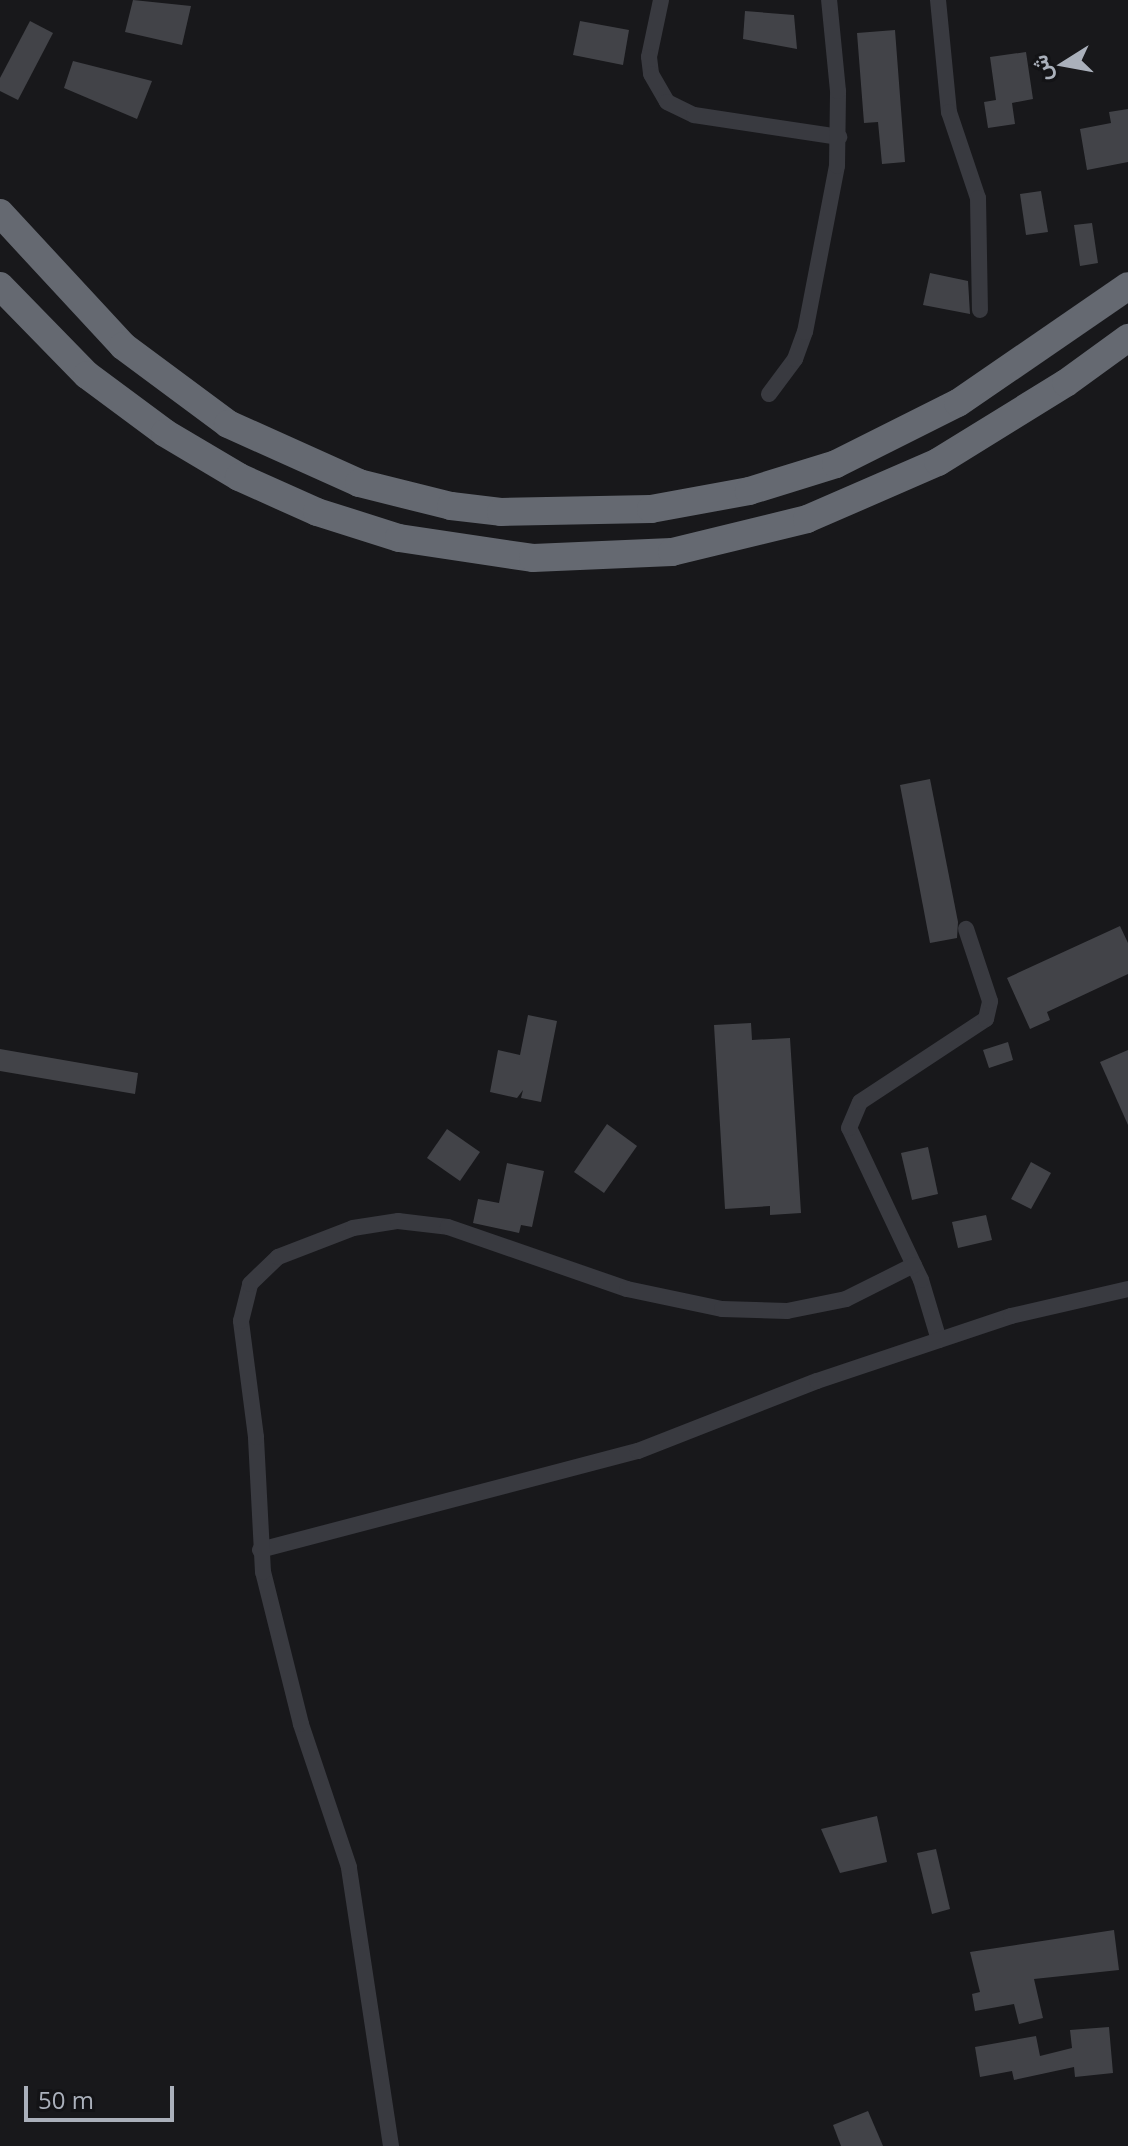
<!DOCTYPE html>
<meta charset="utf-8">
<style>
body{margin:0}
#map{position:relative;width:1128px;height:2146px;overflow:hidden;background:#18181b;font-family:"Open Sans",Vazirmatn,sans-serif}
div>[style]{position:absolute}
.building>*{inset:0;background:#424348}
.street>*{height:16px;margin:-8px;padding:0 8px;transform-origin:8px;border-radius:8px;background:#393a40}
.highway>*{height:28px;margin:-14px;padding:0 14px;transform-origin:14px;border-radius:14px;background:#656971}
span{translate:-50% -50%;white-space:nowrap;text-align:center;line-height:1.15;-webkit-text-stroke:7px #131316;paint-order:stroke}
.north{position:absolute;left:1024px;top:24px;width:80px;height:80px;-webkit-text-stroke:6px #131316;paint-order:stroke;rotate:259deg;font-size:22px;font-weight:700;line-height:32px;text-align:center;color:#aab0bb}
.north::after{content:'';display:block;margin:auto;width:28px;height:36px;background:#aab0bb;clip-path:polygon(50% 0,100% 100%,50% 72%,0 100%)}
.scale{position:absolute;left:24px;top:2086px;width:150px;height:36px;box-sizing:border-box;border:4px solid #aab0bb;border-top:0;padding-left:10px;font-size:24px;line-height:28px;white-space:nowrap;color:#aab0bb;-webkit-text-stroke:6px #131316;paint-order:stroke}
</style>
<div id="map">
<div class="building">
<i style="clip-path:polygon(133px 0,191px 6px,182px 45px,125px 32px)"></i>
<i style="clip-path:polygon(745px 11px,794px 15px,797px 49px,743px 39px)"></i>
<i style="clip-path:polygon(30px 21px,53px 33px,18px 100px,0 91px,0 78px)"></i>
<i style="clip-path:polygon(580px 21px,629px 30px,623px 65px,573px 55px)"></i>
<i style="clip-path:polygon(895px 30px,905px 162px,882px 164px,878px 122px,864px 123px,857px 33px)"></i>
<i style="clip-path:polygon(1026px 52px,1033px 99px,1012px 103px,1015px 124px,988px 128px,984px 102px,996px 100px,990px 57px)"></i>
<i style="clip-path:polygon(73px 61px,152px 81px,137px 119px,64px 88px)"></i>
<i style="clip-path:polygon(1128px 109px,1128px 162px,1087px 170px,1080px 129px,1111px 123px,1109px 112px)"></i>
<i style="clip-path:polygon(1041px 191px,1048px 232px,1026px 235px,1020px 194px)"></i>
<i style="clip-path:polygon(1092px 223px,1098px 263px,1080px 266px,1074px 225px)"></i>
<i style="clip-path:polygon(930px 273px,968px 281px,970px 314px,923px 305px)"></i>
<i style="clip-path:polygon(930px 779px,958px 922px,957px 938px,930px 943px,900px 785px)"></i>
<i style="clip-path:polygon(1120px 926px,1128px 943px,1128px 974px,1047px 1012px,1050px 1020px,1030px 1029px,1007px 978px)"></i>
<i style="clip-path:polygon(528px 1015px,557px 1021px,541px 1102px,521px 1098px,523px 1090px,517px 1098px,490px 1092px,498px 1050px,520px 1055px)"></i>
<i style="clip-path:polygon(751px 1023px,752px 1040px,790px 1038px,801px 1213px,770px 1215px,770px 1206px,725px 1209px,714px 1025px)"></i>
<i style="clip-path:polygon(1008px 1042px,1013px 1060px,989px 1068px,983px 1050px)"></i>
<i style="clip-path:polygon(0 1049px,138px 1073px,135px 1094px,0 1071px)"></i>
<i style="clip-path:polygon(1128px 1050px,1128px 1125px,1100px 1062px)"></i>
<i style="clip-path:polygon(607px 1124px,637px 1146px,604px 1193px,574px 1172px)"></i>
<i style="clip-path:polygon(447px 1129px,480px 1152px,460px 1181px,427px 1158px)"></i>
<i style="clip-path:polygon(928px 1147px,938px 1194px,912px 1200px,901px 1153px)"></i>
<i style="clip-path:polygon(1031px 1162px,1051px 1173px,1031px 1209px,1011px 1199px)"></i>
<i style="clip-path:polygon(507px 1163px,544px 1171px,532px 1227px,521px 1225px,519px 1233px,473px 1223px,478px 1199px,499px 1203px)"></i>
<i style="clip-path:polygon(986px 1215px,992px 1240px,958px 1248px,952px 1222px)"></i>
<i style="clip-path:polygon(877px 1816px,887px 1862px,840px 1873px,821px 1829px)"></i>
<i style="clip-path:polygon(936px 1849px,950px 1909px,932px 1914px,917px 1853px)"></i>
<i style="clip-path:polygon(1114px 1930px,1119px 1970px,1034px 1979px,1043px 2018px,1019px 2024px,1014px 2004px,975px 2011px,972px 1994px,980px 1992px,970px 1952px)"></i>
<i style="clip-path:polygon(1109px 2027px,1113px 2073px,1075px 2077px,1074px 2067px,1014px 2080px,1012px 2071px,980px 2077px,975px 2047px,1036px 2036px,1040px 2056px,1072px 2048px,1070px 2030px)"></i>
<i style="clip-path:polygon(868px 2111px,883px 2146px,841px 2146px,833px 2125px)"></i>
</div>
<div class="street">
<i style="left:661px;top:0;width:58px;rotate:101.9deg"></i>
<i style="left:649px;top:57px;width:17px;rotate:83deg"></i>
<i style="left:651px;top:74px;width:32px;rotate:60deg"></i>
<i style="left:667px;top:102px;width:30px;rotate:26deg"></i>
<i style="left:694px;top:115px;width:147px;rotate:8.6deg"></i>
<i style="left:938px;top:0;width:113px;rotate:84.4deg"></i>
<i style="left:949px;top:112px;width:91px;rotate:71.4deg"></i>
<i style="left:978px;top:198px;width:112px;rotate:89deg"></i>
<i style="left:769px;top:394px;width:44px;rotate:-53.4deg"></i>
<i style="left:795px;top:359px;width:29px;rotate:-70deg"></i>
<i style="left:805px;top:332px;width:169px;rotate:-79.1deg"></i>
<i style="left:837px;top:166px;width:75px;rotate:-89.2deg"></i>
<i style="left:838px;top:91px;width:91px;rotate:-95.6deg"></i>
<i style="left:939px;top:1340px;width:63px;rotate:-106.7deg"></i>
<i style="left:921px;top:1280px;width:168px;rotate:-115.3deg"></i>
<i style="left:849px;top:1128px;width:28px;rotate:-67deg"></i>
<i style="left:860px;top:1102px;width:151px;rotate:-33.4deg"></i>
<i style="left:986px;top:1019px;width:18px;rotate:-77deg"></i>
<i style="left:990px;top:1001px;width:76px;rotate:-108.4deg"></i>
<i style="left:260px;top:1550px;width:391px;rotate:-14.7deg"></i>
<i style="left:638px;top:1451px;width:192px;rotate:-21.4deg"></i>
<i style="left:817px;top:1381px;width:205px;rotate:-18.5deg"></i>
<i style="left:1011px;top:1316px;width:120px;rotate:-13deg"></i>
<i style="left:391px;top:2146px;width:282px;rotate:-98.6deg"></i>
<i style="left:349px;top:1867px;width:151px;rotate:-108.6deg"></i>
<i style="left:301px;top:1724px;width:157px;rotate:-104deg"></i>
<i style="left:263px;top:1572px;width:135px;rotate:-93deg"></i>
<i style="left:256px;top:1437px;width:117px;rotate:-97.4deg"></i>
<i style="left:241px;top:1321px;width:38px;rotate:-76deg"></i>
<i style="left:250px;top:1284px;width:39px;rotate:-44deg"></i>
<i style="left:278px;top:1257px;width:80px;rotate:-21.1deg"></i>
<i style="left:353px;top:1228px;width:46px;rotate:-8.8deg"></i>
<i style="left:398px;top:1221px;width:50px;rotate:6.8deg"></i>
<i style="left:448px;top:1227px;width:189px;rotate:19.1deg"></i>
<i style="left:627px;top:1289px;width:97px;rotate:11.9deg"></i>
<i style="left:722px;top:1309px;width:65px;rotate:1.8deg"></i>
<i style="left:787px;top:1311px;width:60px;rotate:-11.5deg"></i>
<i style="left:846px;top:1299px;width:76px;rotate:-26.6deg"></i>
</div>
<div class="highway">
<i style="left:0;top:213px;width:181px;rotate:47.2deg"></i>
<i style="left:123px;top:346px;width:131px;rotate:36.6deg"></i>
<i style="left:228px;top:424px;width:144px;rotate:24.2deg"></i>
<i style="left:359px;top:483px;width:95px;rotate:14deg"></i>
<i style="left:451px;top:506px;width:50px;rotate:6.8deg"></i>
<i style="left:501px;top:512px;width:150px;rotate:-1.1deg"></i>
<i style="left:651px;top:509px;width:100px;rotate:-10.4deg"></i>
<i style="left:749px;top:491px;width:91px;rotate:-17.2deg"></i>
<i style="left:836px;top:464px;width:136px;rotate:-26.6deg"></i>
<i style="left:958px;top:403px;width:206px;rotate:-34.5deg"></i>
<i style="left:0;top:286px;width:124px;rotate:45.7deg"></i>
<i style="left:87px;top:375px;width:97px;rotate:36.6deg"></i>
<i style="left:165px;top:433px;width:86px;rotate:30.7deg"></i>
<i style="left:239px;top:477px;width:85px;rotate:24.2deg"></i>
<i style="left:317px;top:512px;width:86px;rotate:17.6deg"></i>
<i style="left:399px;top:538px;width:135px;rotate:8.5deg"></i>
<i style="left:533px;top:558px;width:139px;rotate:-2.5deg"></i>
<i style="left:672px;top:552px;width:139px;rotate:-13.7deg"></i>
<i style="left:807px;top:519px;width:143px;rotate:-23.5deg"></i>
<i style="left:938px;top:462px;width:150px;rotate:-31.7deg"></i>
<i style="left:1066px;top:383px;width:77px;rotate:-36deg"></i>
</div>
<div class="north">ش</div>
<div class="scale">50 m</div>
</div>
